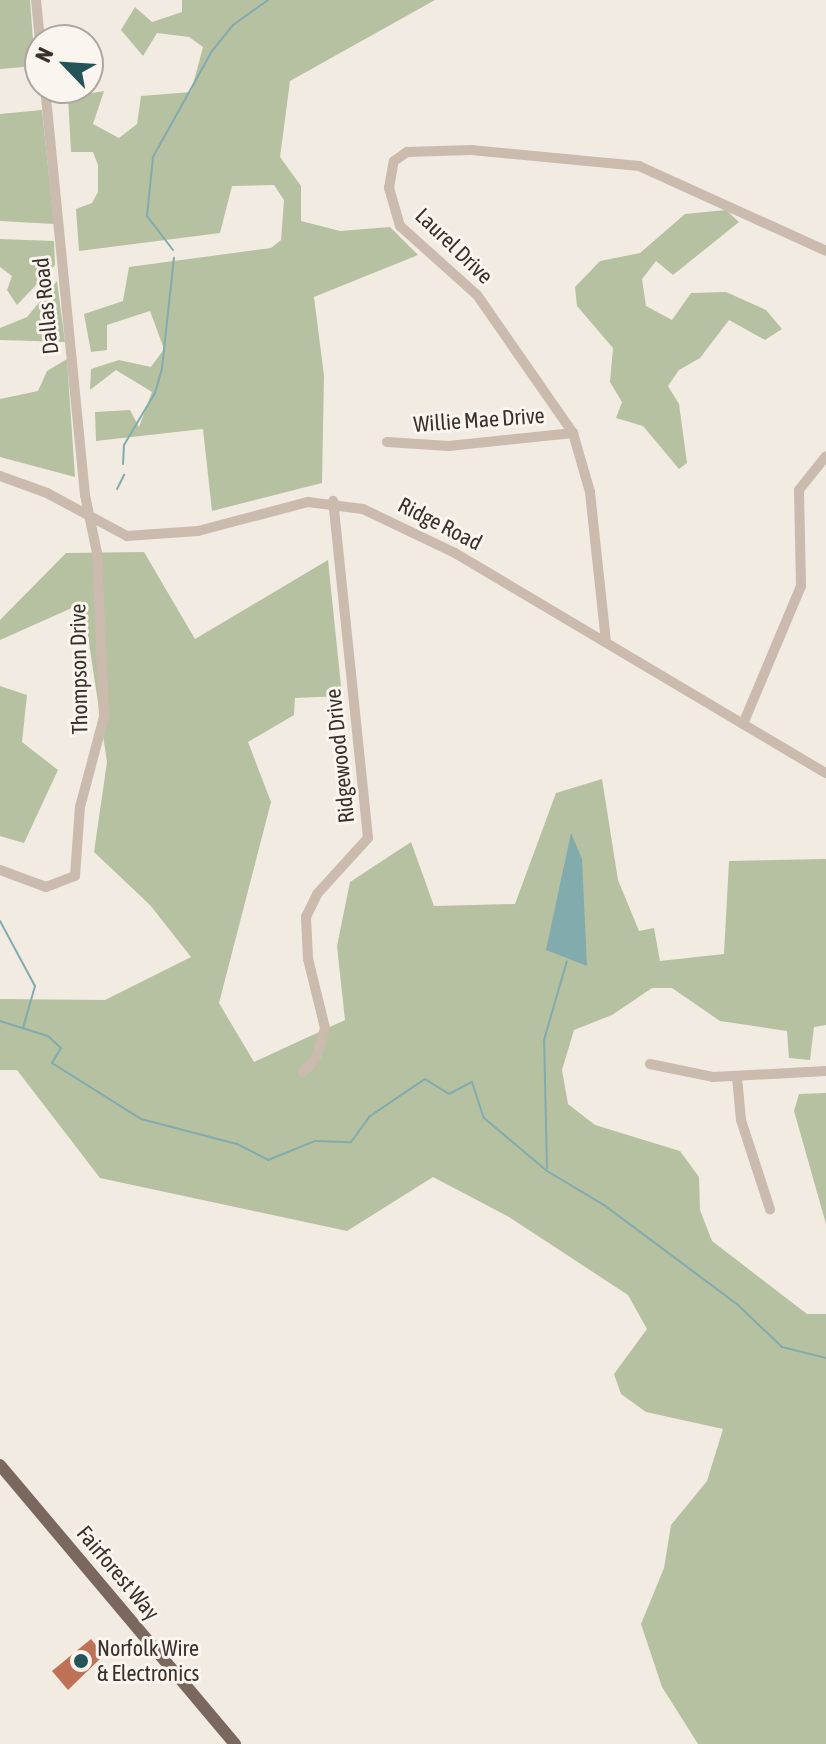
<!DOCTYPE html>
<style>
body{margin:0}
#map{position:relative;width:826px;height:1744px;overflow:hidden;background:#f2ebe2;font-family:"Asap Condensed",sans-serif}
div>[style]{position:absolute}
.green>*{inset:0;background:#b6c1a2}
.water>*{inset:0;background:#82abad}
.stream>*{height:2px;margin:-1px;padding:0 1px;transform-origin:1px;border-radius:1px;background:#82abad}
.building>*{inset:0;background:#be7154}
.minor>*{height:10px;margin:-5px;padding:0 5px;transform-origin:5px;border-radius:5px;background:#cabbae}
.major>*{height:12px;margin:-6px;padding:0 6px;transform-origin:6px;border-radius:6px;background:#7a685e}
.dots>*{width:22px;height:22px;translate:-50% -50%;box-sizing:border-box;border:4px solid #faf5ee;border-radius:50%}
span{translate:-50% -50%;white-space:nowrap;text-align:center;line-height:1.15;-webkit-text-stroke:6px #faf5ee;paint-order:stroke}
.street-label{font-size:22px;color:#39302c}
.poi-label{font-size:22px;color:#39302c}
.left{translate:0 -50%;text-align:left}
.north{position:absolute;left:24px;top:24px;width:80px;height:80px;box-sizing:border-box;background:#faf5ee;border:2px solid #ada6a0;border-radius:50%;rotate:295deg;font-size:22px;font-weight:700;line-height:32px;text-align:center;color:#39302c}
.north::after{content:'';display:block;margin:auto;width:28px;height:36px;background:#245358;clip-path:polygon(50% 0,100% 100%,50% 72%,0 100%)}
</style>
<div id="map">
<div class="green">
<i style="clip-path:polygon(0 0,30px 0,35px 66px,0 69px)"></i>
<i style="clip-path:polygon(182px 0,435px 0,290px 81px,280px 157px,301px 186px,301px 221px,340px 231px,390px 227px,418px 255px,314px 297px,324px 376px,322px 483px,212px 511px,203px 429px,96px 441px,95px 412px,130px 410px,139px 427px,152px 392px,116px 370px,90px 390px,91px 369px,119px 360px,151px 367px,164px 349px,150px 311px,107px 325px,107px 350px,91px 352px,84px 314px,123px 301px,129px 267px,271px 248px,281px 240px,284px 200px,274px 185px,232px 186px,220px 233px,79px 251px,76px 209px,92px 203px,98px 192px,98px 165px,93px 152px,71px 152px,68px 97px,104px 91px,93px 124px,119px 138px,137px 124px,141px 96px,191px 92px,203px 47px,189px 37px,157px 33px,143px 56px,121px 30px,135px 7px,152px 22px,182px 12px)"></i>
<i style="clip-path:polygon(42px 110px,54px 224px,0 221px,0 114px)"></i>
<i style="clip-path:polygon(726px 210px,739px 222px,673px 275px,656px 261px,642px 279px,646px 306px,672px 320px,691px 293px,726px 292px,766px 310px,782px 329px,765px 340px,729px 320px,700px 358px,679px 370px,668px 386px,679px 404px,687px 463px,679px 469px,643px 426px,616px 418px,622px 402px,610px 382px,613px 348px,577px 306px,575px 287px,600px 261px,640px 253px,685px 214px)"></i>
<i style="clip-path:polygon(0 239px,54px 241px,55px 265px,17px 305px,7px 290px,12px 276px,0 267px)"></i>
<i style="clip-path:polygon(57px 281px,65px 342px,0 340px,0 328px,27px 317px)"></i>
<i style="clip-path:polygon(67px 359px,75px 477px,0 457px,0 399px,38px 391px,47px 371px)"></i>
<i style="clip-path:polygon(144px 552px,195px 639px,328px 560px,342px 696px,295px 698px,294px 715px,248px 742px,271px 802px,219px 1003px,254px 1062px,345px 1020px,337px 946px,350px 882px,411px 842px,434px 906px,515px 904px,556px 793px,602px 779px,618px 880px,639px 931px,654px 928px,660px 961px,724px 954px,729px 861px,826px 859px,826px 1025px,814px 1027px,810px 1060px,789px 1058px,787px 1031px,720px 1021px,672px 988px,652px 988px,612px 1015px,574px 1030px,562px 1070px,568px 1104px,595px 1125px,680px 1151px,699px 1177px,700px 1210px,712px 1241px,807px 1314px,826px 1314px,826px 1744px,698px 1744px,662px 1687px,641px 1624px,664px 1568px,671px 1525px,707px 1481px,723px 1429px,646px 1412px,621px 1394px,614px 1374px,647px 1329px,628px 1295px,509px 1217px,433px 1177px,347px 1231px,100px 1178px,17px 1070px,0 1070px,0 999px,105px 1000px,191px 957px,150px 905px,94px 852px,107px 762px,83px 603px,0 640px,0 620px,66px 553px)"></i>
<i style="clip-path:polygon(0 686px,27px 695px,22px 742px,58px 770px,24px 843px,0 836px)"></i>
<i style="clip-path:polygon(826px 1093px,826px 1224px,794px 1111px,799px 1094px)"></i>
</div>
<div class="water">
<i style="clip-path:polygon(571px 833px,582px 859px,587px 966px,546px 950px)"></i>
</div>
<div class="stream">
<i style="left:173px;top:250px;width:43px;rotate:-127.4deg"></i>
<i style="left:147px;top:216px;width:59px;rotate:-84.2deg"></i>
<i style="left:153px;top:157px;width:121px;rotate:-60.9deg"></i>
<i style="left:212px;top:51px;width:33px;rotate:-51deg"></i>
<i style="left:233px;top:25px;width:43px;rotate:-35.5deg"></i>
<i style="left:123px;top:464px;width:19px;rotate:-87deg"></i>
<i style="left:124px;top:445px;width:61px;rotate:-59.2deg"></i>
<i style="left:155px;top:393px;width:26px;rotate:-74deg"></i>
<i style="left:162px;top:368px;width:111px;rotate:-83.8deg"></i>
<i style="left:117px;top:489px;width:16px;rotate:-63deg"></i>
<i style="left:0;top:921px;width:74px;rotate:61.7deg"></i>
<i style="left:35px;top:986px;width:44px;rotate:105.9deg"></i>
<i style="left:0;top:1021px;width:50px;rotate:17.4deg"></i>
<i style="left:48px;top:1036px;width:18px;rotate:43deg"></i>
<i style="left:61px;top:1048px;width:17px;rotate:121deg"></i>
<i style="left:52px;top:1063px;width:105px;rotate:32.2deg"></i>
<i style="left:141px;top:1119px;width:99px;rotate:14.6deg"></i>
<i style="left:237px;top:1144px;width:35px;rotate:27deg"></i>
<i style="left:268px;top:1160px;width:51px;rotate:-22deg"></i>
<i style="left:315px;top:1141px;width:36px;rotate:2deg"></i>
<i style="left:351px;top:1142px;width:32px;rotate:-54deg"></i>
<i style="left:370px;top:1116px;width:66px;rotate:-33.9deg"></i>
<i style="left:425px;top:1079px;width:28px;rotate:32deg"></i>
<i style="left:449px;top:1094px;width:26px;rotate:-28deg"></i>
<i style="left:472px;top:1082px;width:38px;rotate:72deg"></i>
<i style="left:484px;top:1118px;width:82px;rotate:40.1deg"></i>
<i style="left:547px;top:1171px;width:66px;rotate:30.8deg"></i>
<i style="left:604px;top:1205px;width:166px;rotate:36.7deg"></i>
<i style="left:737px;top:1304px;width:62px;rotate:43.7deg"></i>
<i style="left:782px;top:1347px;width:45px;rotate:14deg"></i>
<i style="left:547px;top:1168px;width:128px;rotate:-91.3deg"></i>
<i style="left:544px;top:1040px;width:82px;rotate:-73.8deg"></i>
</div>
<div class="building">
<i style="clip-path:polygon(91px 1639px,104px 1655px,68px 1690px,52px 1671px)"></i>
</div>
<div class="minor">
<i style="left:36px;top:0;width:41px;rotate:84.4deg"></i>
<i style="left:387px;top:442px;width:62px;rotate:3.7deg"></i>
<i style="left:449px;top:446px;width:125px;rotate:-6deg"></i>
<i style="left:0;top:476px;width:50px;rotate:19.9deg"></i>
<i style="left:47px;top:493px;width:91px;rotate:28.3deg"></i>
<i style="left:127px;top:536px;width:71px;rotate:-4deg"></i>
<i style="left:198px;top:531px;width:114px;rotate:-14.8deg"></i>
<i style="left:308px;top:502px;width:55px;rotate:7.3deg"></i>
<i style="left:363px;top:509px;width:102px;rotate:25.6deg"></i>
<i style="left:455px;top:553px;width:431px;rotate:30.7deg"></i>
<i style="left:606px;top:642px;width:151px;rotate:-96.1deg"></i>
<i style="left:590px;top:492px;width:61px;rotate:-106.1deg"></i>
<i style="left:573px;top:433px;width:168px;rotate:-124.8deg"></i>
<i style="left:477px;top:295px;width:103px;rotate:-138.1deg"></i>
<i style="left:400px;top:226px;width:40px;rotate:-106deg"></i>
<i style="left:389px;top:188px;width:27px;rotate:-80deg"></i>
<i style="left:394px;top:161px;width:16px;rotate:-35deg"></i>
<i style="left:407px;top:152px;width:64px;rotate:-1.8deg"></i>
<i style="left:471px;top:150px;width:169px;rotate:5.4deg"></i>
<i style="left:639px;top:166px;width:205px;rotate:24.4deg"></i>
<i style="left:743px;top:724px;width:150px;rotate:-67.2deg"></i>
<i style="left:801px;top:586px;width:96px;rotate:-91.2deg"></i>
<i style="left:799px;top:490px;width:43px;rotate:-51.5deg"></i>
<i style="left:0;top:870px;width:49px;rotate:20.3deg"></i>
<i style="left:46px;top:887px;width:31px;rotate:-21deg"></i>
<i style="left:75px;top:876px;width:69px;rotate:-85.9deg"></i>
<i style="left:80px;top:807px;width:93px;rotate:-75.1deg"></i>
<i style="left:104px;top:717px;width:164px;rotate:-92.4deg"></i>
<i style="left:97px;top:553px;width:59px;rotate:-101.7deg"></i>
<i style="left:85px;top:495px;width:409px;rotate:-95.6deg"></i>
<i style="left:650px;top:1064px;width:64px;rotate:11.7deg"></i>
<i style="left:713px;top:1077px;width:113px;rotate:-3deg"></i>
<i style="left:303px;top:1072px;width:19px;rotate:-47deg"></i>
<i style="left:316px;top:1058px;width:31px;rotate:-73deg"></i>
<i style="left:325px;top:1028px;width:71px;rotate:-103.8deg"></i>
<i style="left:308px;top:959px;width:42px;rotate:-92.7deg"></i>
<i style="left:306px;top:917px;width:25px;rotate:-64deg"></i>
<i style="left:317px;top:894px;width:76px;rotate:-47.7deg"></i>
<i style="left:368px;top:838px;width:339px;rotate:-95.9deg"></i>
<i style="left:737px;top:1077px;width:43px;rotate:84.7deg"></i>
<i style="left:741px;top:1120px;width:94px;rotate:72deg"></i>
</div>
<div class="major">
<i style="left:0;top:1465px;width:365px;rotate:49.9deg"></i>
</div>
<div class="dots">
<i style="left:81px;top:1661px;background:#245358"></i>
</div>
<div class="street-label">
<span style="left:454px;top:246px;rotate:44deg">Laurel Drive</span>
<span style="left:46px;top:306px;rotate:-96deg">Dallas Road</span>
<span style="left:479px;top:420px;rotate:-4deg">Willie Mae Drive</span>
<span style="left:440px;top:524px;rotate:27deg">Ridge Road</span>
<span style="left:79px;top:669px;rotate:-91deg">Thompson Drive</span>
<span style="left:340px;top:756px;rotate:-96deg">Ridgewood Drive</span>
<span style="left:118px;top:1573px;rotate:50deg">Fairforest Way</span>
</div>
<div class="poi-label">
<span class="left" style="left:97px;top:1661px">Norfolk Wire<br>&amp; Electronics</span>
</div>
<div class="north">N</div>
</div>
